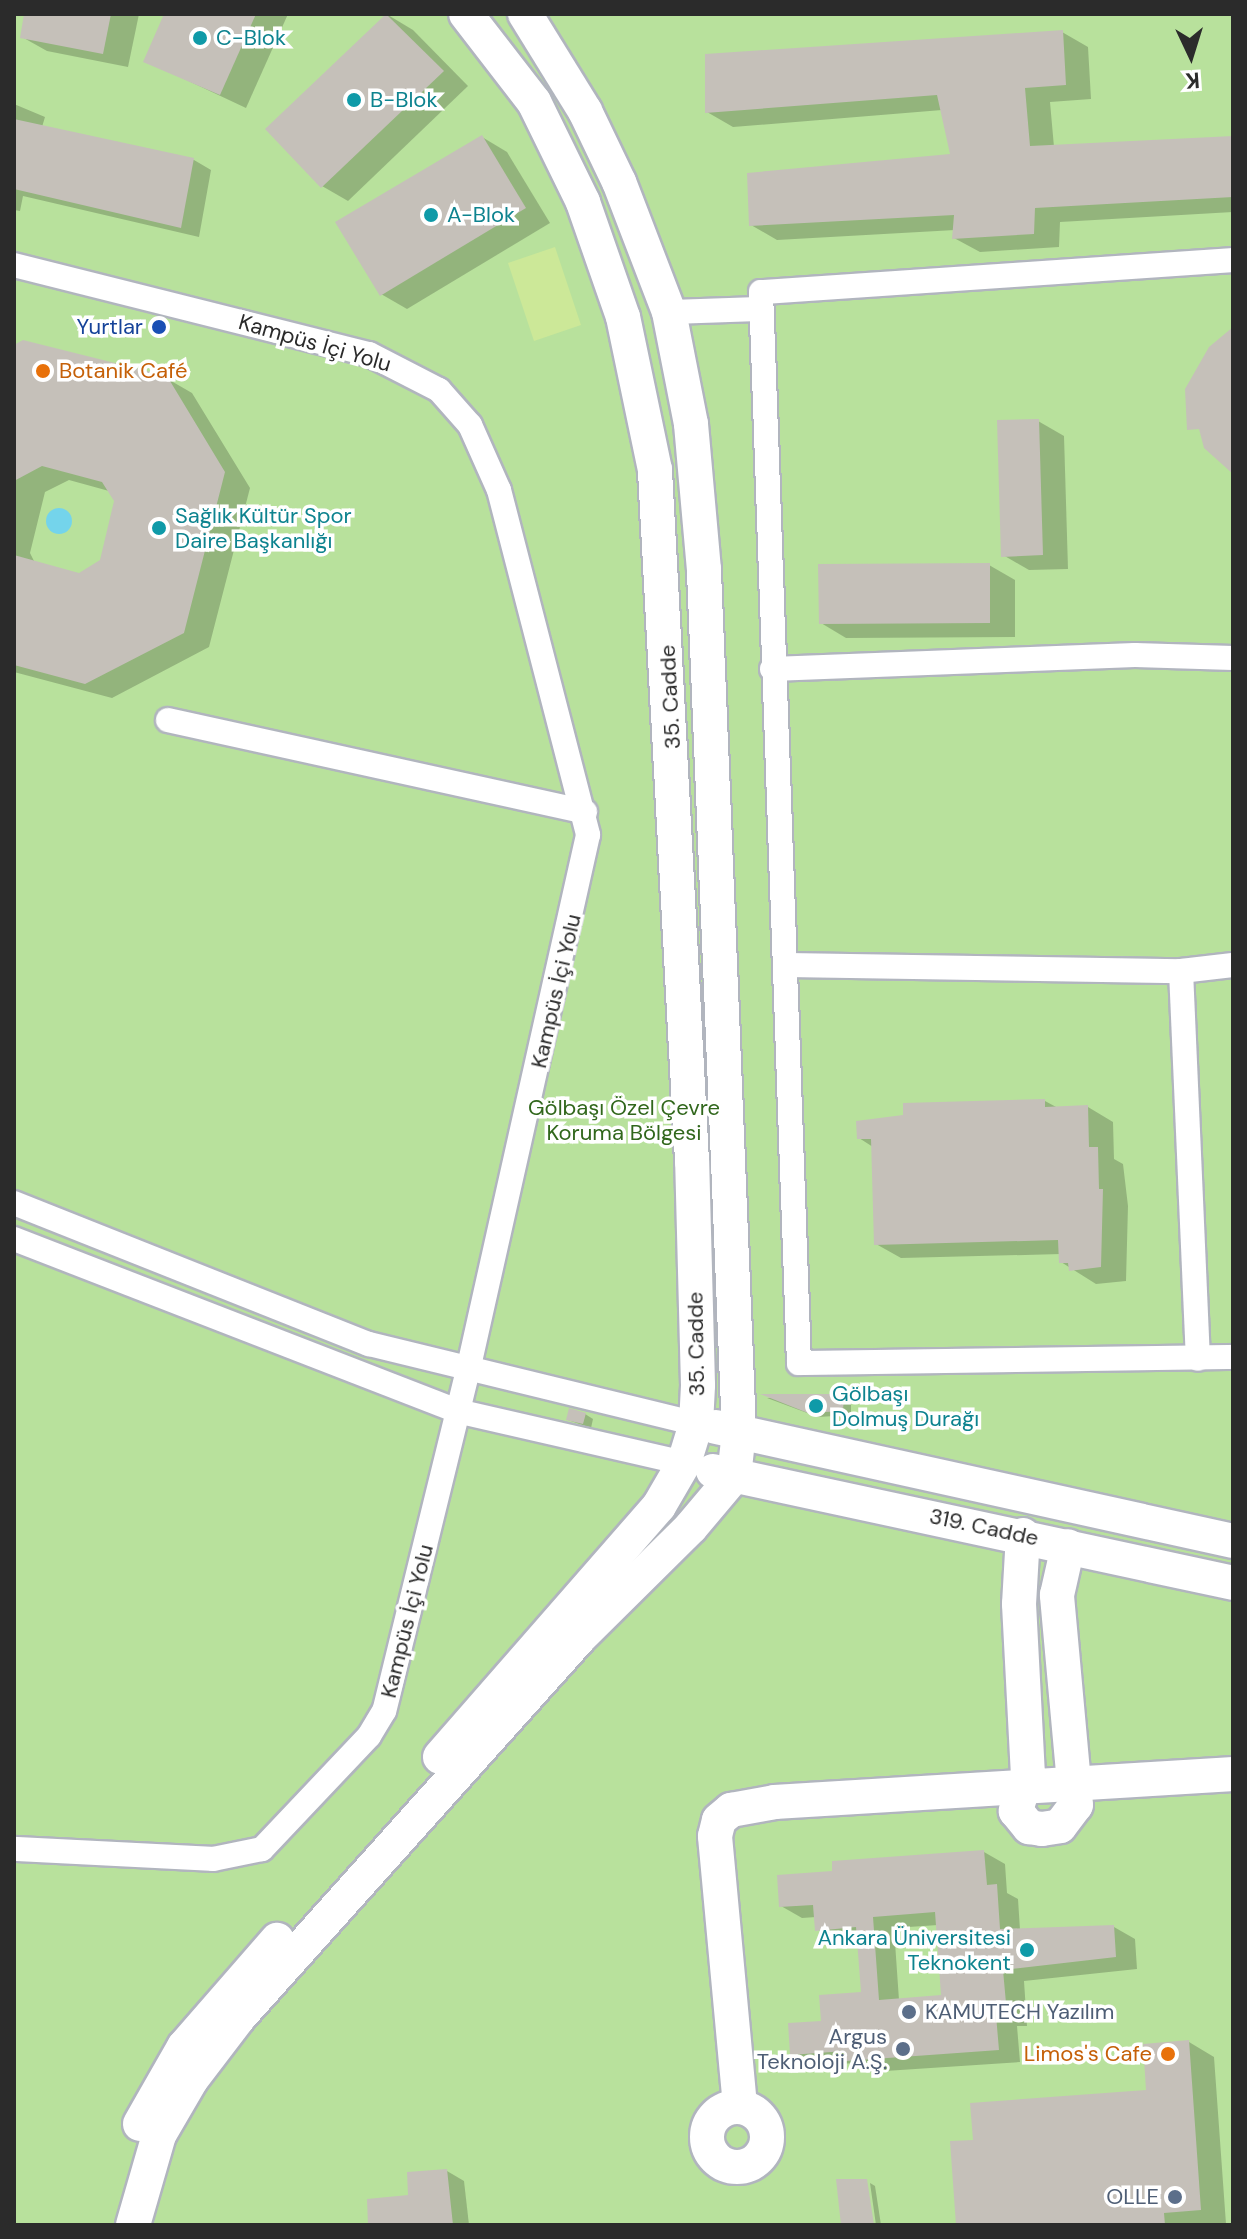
<!DOCTYPE html>
<meta charset="utf-8">
<style>
body{margin:0}
#map{position:relative;width:1247px;height:2239px;overflow:hidden;background:#ece5de;font-family:"DM Sans",sans-serif}
div>[style]{position:absolute}
.green>*{inset:0;background:#b8e19c}
.pitch>*{inset:0;background:#cce898}
.water>*{inset:0;background:#74d4eb}
.round{border-radius:50%}
.shadow>*{inset:0;background:#0003}
.building>*{inset:0;background:#c5c0b9}
.roads{filter:drop-shadow(2px 0 #b1b5be) drop-shadow(-2px 0 #b1b5be) drop-shadow(0 2px #b1b5be) drop-shadow(0 -2px #b1b5be)}
.street>*{height:24px;margin:-12px;padding:0 12px;transform-origin:12px;border-radius:12px;background:#fff}
.secondary>*{height:34px;margin:-17px;padding:0 17px;transform-origin:17px;border-radius:17px;background:#fff}
.secondary>.ring{margin:-17px;padding:0;box-sizing:content-box;background:none;border:34px solid #fff;border-radius:50%}
.dots>*{width:22px;height:22px;translate:-50% -50%;box-sizing:border-box;border:4px solid #fff;border-radius:50%}
span{translate:-50% -50%;white-space:nowrap;text-align:center;line-height:1.15;-webkit-text-stroke:7px #fff;paint-order:stroke}
.culture-label{font-size:22px;color:#0d838f}
.left{translate:0 -50%;text-align:left}
.right{translate:-100% -50%;text-align:right}
.transit-label{font-size:22px;color:#164399}
.street-label{font-size:22px;color:#2b2b2b}
.food-label{font-size:22px;color:#c56008}
.park-label{font-size:22px;color:#31671c}
.service-label{font-size:22px;color:#4e5e75}
.frame{position:absolute;inset:0;border:16px solid #2b2b2b;pointer-events:none}
.north{position:absolute;left:1151px;top:16px;width:80px;height:80px;-webkit-text-stroke:6px #fff;paint-order:stroke;rotate:176deg;font-size:22px;font-weight:700;line-height:32px;text-align:center;color:#2b2b2b}
.north::after{content:'';display:block;margin:auto;width:28px;height:36px;background:#2b2b2b;clip-path:polygon(50% 0,100% 100%,50% 72%,0 100%)}
</style>
<div id="map">
<div class="green">
<i style="clip-path:polygon(14px 14px,1233px 14px,1233px 2225px,14px 2225px)"></i>
</div>
<div class="pitch">
<i style="clip-path:polygon(555px 247px,581px 325px,534px 341px,508px 263px)"></i>
</div>
<div class="water">
<i class="round" style="left:46px;top:508px;width:26px;height:26px"></i>
</div>
<div class="shadow">
<i style="clip-path:polygon(26px 14px,139px 14px,128px 67px,47px 51px,22px 37px)"></i>
<i style="clip-path:polygon(167px 14px,288px 14px,246px 108px,146px 61px)"></i>
<i style="clip-path:polygon(388px 15px,413px 30px,468px 86px,348px 201px,322px 186px,268px 129px)"></i>
<i style="clip-path:polygon(1062px 32px,1088px 47px,1091px 99px,1050px 102px,1054px 147px,1233px 138px,1233px 212px,1060px 222px,1059px 247px,980px 252px,954px 238px,955px 230px,777px 240px,751px 225px,952px 156px,942px 110px,733px 127px,707px 112px)"></i>
<i style="clip-path:polygon(14px 104px,45px 117px,42px 127px,194px 160px,211px 170px,199px 237px,23px 196px,20px 211px,14px 210px)"></i>
<i style="clip-path:polygon(482px 137px,507px 152px,550px 223px,407px 309px,381px 294px)"></i>
<i style="clip-path:polygon(evenodd,14px 348px,166px 378px,192px 393px,250px 488px,209px 647px,112px 698px,14px 672px,14px 348px,69px 480px,109px 491px,116px 501px,102px 561px,79px 576px,35px 563px,30px 553px,45px 492px,69px 480px)"></i>
<i style="clip-path:polygon(1038px 421px,1064px 436px,1068px 569px,1029px 570px,1003px 555px)"></i>
<i style="clip-path:polygon(989px 565px,1015px 580px,1015px 637px,846px 638px,821px 623px)"></i>
<i style="clip-path:polygon(1045px 1101px,1058px 1108px,1088px 1107px,1113px 1122px,1114px 1159px,1123px 1164px,1128px 1206px,1126px 1281px,1096px 1284px,1061px 1262px,1061px 1254px,901px 1258px,876px 1244px,873px 1147px,859px 1138px)"></i>
<i style="clip-path:polygon(843px 1396px,851px 1400px,851px 1415px,818px 1417px,767px 1398px)"></i>
<i style="clip-path:polygon(585px 1414px,593px 1419px,591px 1428px,568px 1420px)"></i>
<i style="clip-path:polygon(evenodd,984px 1852px,1005px 1864px,1007px 1893px,1018px 1899px,1020px 1930px,1114px 1927px,1135px 1939px,1137px 1969px,1024px 1981px,1027px 2026px,1017px 2026px,1020px 2062px,870px 2072px,854px 2063px,813px 2066px,792px 2054px,863px 1993px,859px 1940px,838px 1942px,817px 1929px,816px 1917px,802px 1918px,781px 1906px,835px 1873px,984px 1852px,938px 1925px,943px 1997px,899px 2000px,894px 1928px,938px 1925px)"></i>
<i style="clip-path:polygon(1189px 2042px,1214px 2057px,1226px 2224px,958px 2225px,975px 2142px,1148px 2092px)"></i>
<i style="clip-path:polygon(447px 2171px,464px 2181px,469px 2225px,370px 2225px)"></i>
<i style="clip-path:polygon(870px 2183px,875px 2186px,881px 2225px,876px 2225px)"></i>
</div>
<div class="building">
<i style="clip-path:polygon(24px 14px,111px 14px,103px 54px,20px 38px)"></i>
<i style="clip-path:polygon(164px 14px,256px 14px,220px 95px,143px 62px)"></i>
<i style="clip-path:polygon(386px 14px,444px 71px,321px 188px,265px 129px)"></i>
<i style="clip-path:polygon(1063px 30px,1066px 85px,1025px 88px,1030px 146px,1233px 136px,1233px 197px,1035px 208px,1034px 234px,952px 239px,954px 215px,749px 226px,747px 173px,950px 154px,937px 95px,705px 113px,705px 54px)"></i>
<i style="clip-path:polygon(14px 119px,194px 158px,181px 228px,14px 189px)"></i>
<i style="clip-path:polygon(482px 135px,526px 208px,380px 296px,335px 222px)"></i>
<i style="clip-path:polygon(1233px 327px,1233px 474px,1204px 448px,1199px 429px,1187px 430px,1185px 389px,1209px 347px)"></i>
<i style="clip-path:polygon(23px 340px,167px 376px,225px 472px,184px 633px,85px 684px,14px 665px,14px 555px,79px 573px,100px 560px,114px 501px,102px 482px,42px 466px,14px 481px,14px 345px)"></i>
<i style="clip-path:polygon(1039px 419px,1043px 555px,1001px 557px,997px 420px)"></i>
<i style="clip-path:polygon(990px 563px,990px 623px,819px 624px,818px 564px)"></i>
<i style="clip-path:polygon(1045px 1099px,1045px 1107px,1088px 1105px,1089px 1147px,1098px 1147px,1099px 1189px,1103px 1189px,1101px 1267px,1069px 1271px,1068px 1263px,1059px 1263px,1058px 1240px,874px 1245px,871px 1139px,857px 1139px,856px 1121px,903px 1115px,903px 1103px)"></i>
<i style="clip-path:polygon(760px 1394px,844px 1394px,843px 1411px,808px 1413px)"></i>
<i style="clip-path:polygon(569px 1408px,586px 1413px,583px 1424px,566px 1420px)"></i>
<i style="clip-path:polygon(evenodd,984px 1850px,987px 1885px,997px 1884px,1000px 1929px,1114px 1925px,1116px 1957px,1003px 1970px,1007px 2014px,996px 2015px,999px 2050px,846px 2061px,845px 2051px,790px 2055px,788px 2023px,821px 2021px,819px 1995px,861px 1992px,856px 1927px,815px 1931px,813px 1905px,779px 1907px,777px 1875px,832px 1871px,832px 1861px,984px 1850px,935px 1912px,941px 1995px,879px 2000px,873px 1917px,935px 1912px)"></i>
<i style="clip-path:polygon(1189px 2040px,1201px 2210px,1164px 2213px,1165px 2225px,956px 2225px,950px 2141px,973px 2140px,970px 2103px,1146px 2090px,1143px 2044px)"></i>
<i style="clip-path:polygon(447px 2169px,453px 2225px,368px 2225px,367px 2199px,408px 2195px,407px 2172px)"></i>
<i style="clip-path:polygon(836px 2179px,867px 2179px,874px 2225px,841px 2225px)"></i>
</div>
<div class="roads">
<div class="street">
<i style="left:1233px;top:260px;width:473px;rotate:176.1deg"></i>
<i style="left:761px;top:292px;width:1072px;rotate:87.97deg"></i>
<i style="left:799px;top:1363px;width:434px;rotate:-0.8deg"></i>
<i style="left:14px;top:265px;width:366px;rotate:14.1deg"></i>
<i style="left:369px;top:354px;width:79px;rotate:27.2deg"></i>
<i style="left:439px;top:390px;width:47px;rotate:48.5deg"></i>
<i style="left:470px;top:425px;width:71px;rotate:66deg"></i>
<i style="left:499px;top:490px;width:356px;rotate:75.5deg"></i>
<i style="left:588px;top:835px;width:544px;rotate:102.63deg"></i>
<i style="left:469px;top:1366px;width:355px;rotate:103.8deg"></i>
<i style="left:384px;top:1711px;width:29px;rotate:121deg"></i>
<i style="left:369px;top:1736px;width:156px;rotate:133.4deg"></i>
<i style="left:262px;top:1849px;width:50px;rotate:168.5deg"></i>
<i style="left:213px;top:1859px;width:199px;rotate:-177.1deg"></i>
<i style="left:669px;top:312px;width:92px;rotate:-1.9deg"></i>
<i style="left:772px;top:669px;width:363px;rotate:-2.2deg"></i>
<i style="left:1135px;top:655px;width:98px;rotate:1.8deg"></i>
<i style="left:168px;top:720px;width:427px;rotate:12.4deg"></i>
<i style="left:787px;top:965px;width:394px;rotate:0.9deg"></i>
<i style="left:1181px;top:971px;width:52px;rotate:-6.6deg"></i>
<i style="left:1181px;top:971px;width:388px;rotate:87.5deg"></i>
<i style="left:14px;top:1203px;width:382px;rotate:21.7deg"></i>
<i style="left:369px;top:1344px;width:337px;rotate:13.7deg"></i>
<i style="left:14px;top:1239px;width:475px;rotate:21.2deg"></i>
<i style="left:457px;top:1411px;width:233px;rotate:12.9deg"></i>
</div>
<div class="secondary">
<i style="left:716px;top:1427px;width:529px;rotate:12.43deg"></i>
<i style="left:713px;top:1471px;width:532px;rotate:12.15deg"></i>
<i style="left:1023px;top:1535px;width:69px;rotate:93.3deg"></i>
<i style="left:1019px;top:1604px;width:169px;rotate:87deg"></i>
<i style="left:1028px;top:1773px;width:40px;rotate:108deg"></i>
<i style="left:1016px;top:1811px;width:21px;rotate:51deg"></i>
<i style="left:1029px;top:1827px;width:13px;rotate:9deg"></i>
<i style="left:1042px;top:1829px;width:18px;rotate:-9deg"></i>
<i style="left:1060px;top:1826px;width:26px;rotate:-53deg"></i>
<i style="left:1076px;top:1805px;width:211px;rotate:-95.2deg"></i>
<i style="left:1057px;top:1595px;width:50px;rotate:-77.3deg"></i>
<i style="left:440px;top:1757px;width:333px;rotate:-48.9deg"></i>
<i style="left:659px;top:1506px;width:50px;rotate:-59.8deg"></i>
<i style="left:684px;top:1463px;width:41px;rotate:-72.9deg"></i>
<i style="left:696px;top:1424px;width:39px;rotate:-87deg"></i>
<i style="left:698px;top:1385px;width:224px;rotate:-91.5deg"></i>
<i style="left:692px;top:1161px;width:692px;rotate:-93.07deg"></i>
<i style="left:655px;top:470px;width:156px;rotate:-101.8deg"></i>
<i style="left:623px;top:317px;width:122px;rotate:-109.2deg"></i>
<i style="left:583px;top:202px;width:111px;rotate:-116.1deg"></i>
<i style="left:534px;top:102px;width:111px;rotate:-127.7deg"></i>
<i style="left:740px;top:2106px;width:271px;rotate:-95.3deg"></i>
<i style="left:715px;top:1836px;width:16px;rotate:-76deg"></i>
<i style="left:719px;top:1820px;width:16px;rotate:-40deg"></i>
<i style="left:731px;top:1810px;width:45px;rotate:-10.3deg"></i>
<i style="left:775px;top:1802px;width:459px;rotate:-3.5deg"></i>
<i class="ring" style="left:707px;top:2107px;width:26px;height:26px"></i>
<i style="left:140px;top:2124px;width:89px;rotate:-60.3deg"></i>
<i style="left:184px;top:2047px;width:142px;rotate:-49deg"></i>
<i style="left:133px;top:2225px;width:94px;rotate:-73.9deg"></i>
<i style="left:159px;top:2135px;width:64px;rotate:-59.8deg"></i>
<i style="left:191px;top:2080px;width:79px;rotate:-52.7deg"></i>
<i style="left:239px;top:2017px;width:511px;rotate:-48.1deg"></i>
<i style="left:580px;top:1637px;width:156px;rotate:-44.7deg"></i>
<i style="left:691px;top:1527px;width:67px;rotate:-49.9deg"></i>
<i style="left:734px;top:1476px;width:44px;rotate:-83.5deg"></i>
<i style="left:739px;top:1432px;width:863px;rotate:-92.33deg"></i>
<i style="left:704px;top:570px;width:147px;rotate:-95.1deg"></i>
<i style="left:691px;top:424px;width:114px;rotate:-101.1deg"></i>
<i style="left:669px;top:312px;width:139px;rotate:-111deg"></i>
<i style="left:619px;top:182px;width:79px;rotate:-115.6deg"></i>
<i style="left:585px;top:111px;width:114px;rotate:-121.7deg"></i>
</div>
</div>
<div class="dots">
<i style="left:200px;top:38px;background:#0f9aa8"></i>
<i style="left:354px;top:100px;background:#0f9aa8"></i>
<i style="left:431px;top:215px;background:#0f9aa8"></i>
<i style="left:159px;top:327px;background:#1a4fb4"></i>
<i style="left:43px;top:371px;background:#e8710a"></i>
<i style="left:159px;top:528px;background:#0f9aa8"></i>
<i style="left:816px;top:1406px;background:#0f9aa8"></i>
<i style="left:1027px;top:1950px;background:#0f9aa8"></i>
<i style="left:909px;top:2012px;background:#5c6f8a"></i>
<i style="left:903px;top:2049px;background:#5c6f8a"></i>
<i style="left:1168px;top:2054px;background:#e8710a"></i>
<i style="left:1175px;top:2197px;background:#5c6f8a"></i>
</div>
<div class="culture-label">
<span class="left" style="left:216px;top:38px">C-Blok</span>
<span class="left" style="left:370px;top:100px">B-Blok</span>
<span class="left" style="left:447px;top:215px">A-Blok</span>
<span class="left" style="left:175px;top:528px">Sağlık Kültür Spor<br>Daire Başkanlığı</span>
<span class="left" style="left:832px;top:1406px">Gölbaşı<br>Dolmuş Durağı</span>
<span class="right" style="left:1011px;top:1950px">Ankara Üniversitesi<br>Teknokent</span>
</div>
<div class="transit-label">
<span class="right" style="left:143px;top:327px">Yurtlar</span>
</div>
<div class="street-label">
<span style="left:315px;top:343px;rotate:16deg">Kampüs İçi Yolu</span>
<span style="left:670px;top:697px;rotate:-93deg">35. Cadde</span>
<span style="left:556px;top:991px;rotate:-77deg">Kampüs İçi Yolu</span>
<span style="left:696px;top:1344px;rotate:-91deg">35. Cadde</span>
<span style="left:984px;top:1527px;rotate:12deg">319. Cadde</span>
<span style="left:407px;top:1621px;rotate:-76deg">Kampüs İçi Yolu</span>
</div>
<div class="food-label">
<span class="left" style="left:59px;top:371px">Botanik Café</span>
<span class="right" style="left:1152px;top:2054px">Limos's Cafe</span>
</div>
<div class="park-label">
<span style="left:624px;top:1120px">Gölbaşı Özel Çevre<br>Koruma Bölgesi</span>
</div>
<div class="service-label">
<span class="left" style="left:925px;top:2012px">KAMUTECH Yazılım</span>
<span class="right" style="left:887px;top:2049px">Argus<br>Teknoloji A.Ş.</span>
<span class="right" style="left:1159px;top:2197px">OLLE</span>
</div>
<div class="frame"></div>
<div class="north">K</div>
</div>
